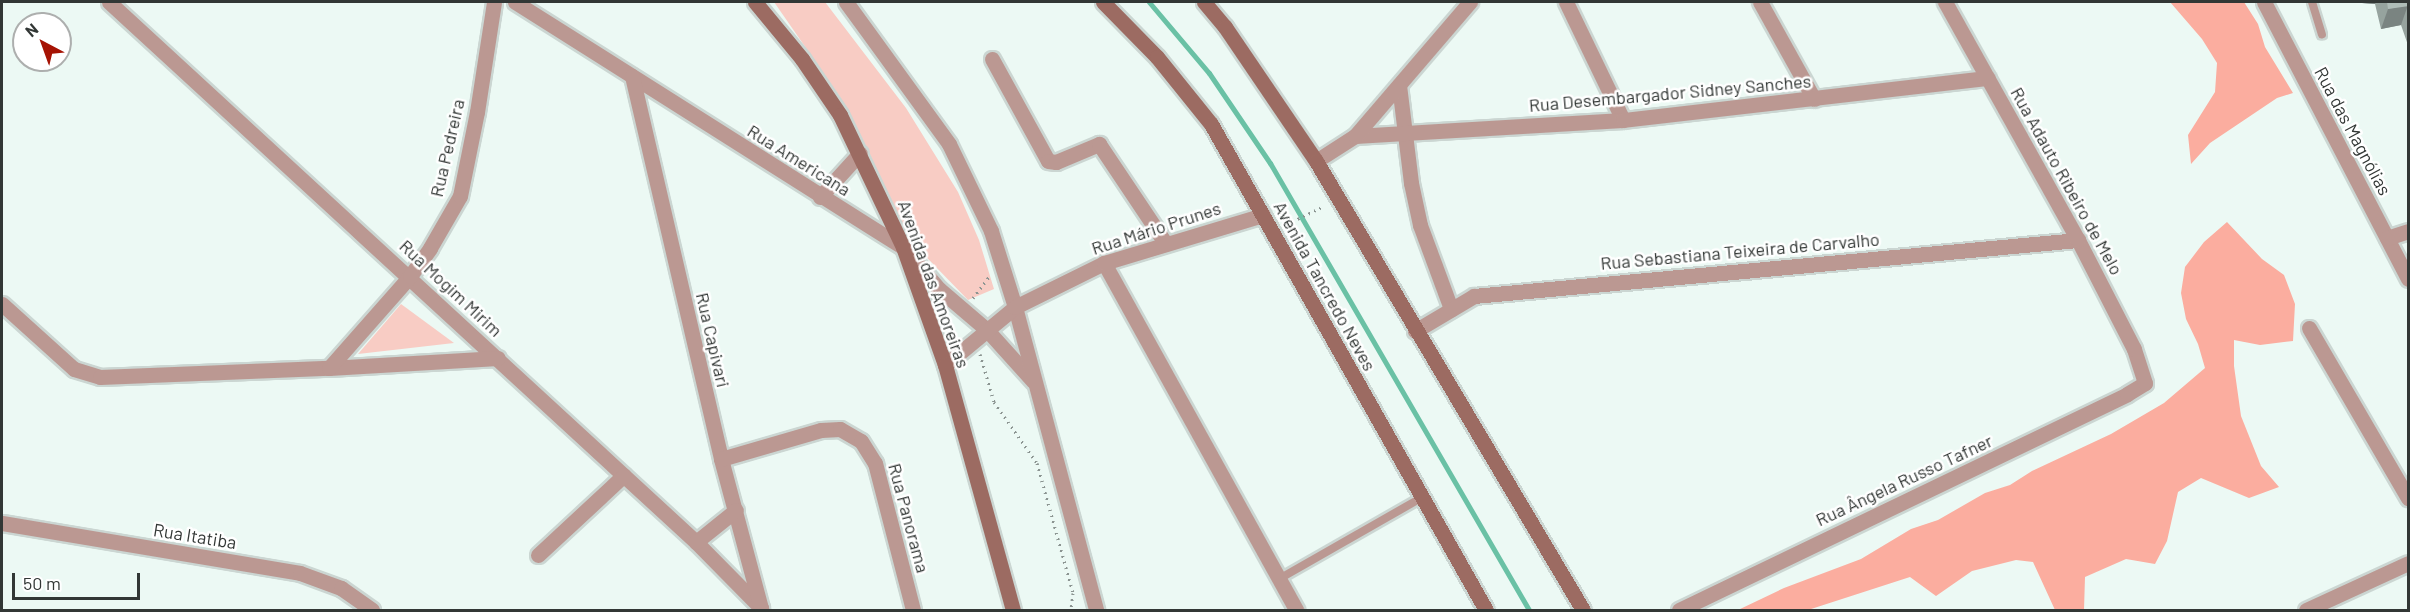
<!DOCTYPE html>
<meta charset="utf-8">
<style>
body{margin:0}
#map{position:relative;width:2410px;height:612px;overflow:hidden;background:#ecf9f4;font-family:Barlow,sans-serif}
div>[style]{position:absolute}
.green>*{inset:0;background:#f8ccc4}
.forest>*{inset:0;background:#fbad9f}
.stream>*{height:5px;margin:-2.5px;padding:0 2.5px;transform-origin:2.5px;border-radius:2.5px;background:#6ac1a5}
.path>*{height:3px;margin-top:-1.5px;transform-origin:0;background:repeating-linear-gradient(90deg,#8b9491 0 1.5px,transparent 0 6px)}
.roads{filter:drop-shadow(2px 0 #cbd6d2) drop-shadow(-2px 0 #cbd6d2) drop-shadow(0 2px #cbd6d2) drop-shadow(0 -2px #cbd6d2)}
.lane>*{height:8px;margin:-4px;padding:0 4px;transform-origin:4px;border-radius:4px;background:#bb9892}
.street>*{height:15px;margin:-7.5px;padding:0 7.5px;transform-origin:7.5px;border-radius:7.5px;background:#bb9892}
.secondary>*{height:15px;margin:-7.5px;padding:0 7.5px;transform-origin:7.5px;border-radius:7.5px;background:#9c6b62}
.wall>*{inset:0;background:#96a39e}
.shaded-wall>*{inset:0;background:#7a8481}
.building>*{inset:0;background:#afbdb8}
span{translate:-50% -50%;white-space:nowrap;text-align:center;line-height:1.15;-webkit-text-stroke:5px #fff;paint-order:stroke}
.street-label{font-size:18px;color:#323735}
.frame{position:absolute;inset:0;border:3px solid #323735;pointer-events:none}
.north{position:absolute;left:12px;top:12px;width:60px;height:60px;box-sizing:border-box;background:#fff;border:2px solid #adafae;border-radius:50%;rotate:319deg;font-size:16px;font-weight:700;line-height:24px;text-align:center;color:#323735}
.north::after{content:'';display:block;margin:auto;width:21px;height:27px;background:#a61304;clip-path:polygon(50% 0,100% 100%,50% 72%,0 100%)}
.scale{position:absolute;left:12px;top:573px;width:128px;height:27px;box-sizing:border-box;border:3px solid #323735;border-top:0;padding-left:8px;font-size:18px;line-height:21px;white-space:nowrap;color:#323735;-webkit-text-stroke:4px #fff;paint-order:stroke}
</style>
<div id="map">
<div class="green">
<i style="clip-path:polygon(774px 2px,825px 2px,906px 108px,958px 192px,979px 240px,994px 289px,968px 300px,899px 229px,869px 152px,840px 97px)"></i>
<i style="clip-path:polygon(401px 304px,454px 343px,358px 354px)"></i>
</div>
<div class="forest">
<i style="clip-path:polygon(2170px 2px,2244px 2px,2258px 24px,2265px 47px,2293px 93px,2277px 98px,2210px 143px,2191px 164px,2188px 135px,2215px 92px,2217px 63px,2202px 39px)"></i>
<i style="clip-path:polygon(2227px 222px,2262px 259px,2284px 275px,2295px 304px,2293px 341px,2260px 345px,2234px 340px,2234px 366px,2241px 416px,2261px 466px,2279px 487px,2249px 498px,2201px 478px,2178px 492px,2167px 541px,2155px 564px,2126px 559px,2085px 577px,2084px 610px,2055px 610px,2033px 562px,2016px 560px,1972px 571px,1936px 596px,1910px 577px,1808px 610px,1738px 610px,1784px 588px,1861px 559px,1911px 529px,1938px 520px,1985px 493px,2010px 485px,2032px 471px,2111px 434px,2164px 403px,2205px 368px,2198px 344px,2186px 319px,2181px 293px,2185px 267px,2204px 242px)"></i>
</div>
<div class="stream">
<i style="left:1149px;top:2px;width:93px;rotate:49.8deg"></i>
<i style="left:1209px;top:73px;width:109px;rotate:55.9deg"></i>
<i style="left:1270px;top:163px;width:517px;rotate:59.91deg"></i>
</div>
<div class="path">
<i style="left:1287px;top:224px;width:41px;rotate:-25.9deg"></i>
<i style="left:973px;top:298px;width:26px;rotate:-53deg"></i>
<i style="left:980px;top:354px;width:50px;rotate:73.7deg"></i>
<i style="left:994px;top:402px;width:75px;rotate:54.8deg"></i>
<i style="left:1037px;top:463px;width:135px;rotate:74.5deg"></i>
<i style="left:1073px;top:593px;width:17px;rotate:97deg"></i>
</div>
<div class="roads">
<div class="lane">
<i style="left:2312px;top:2px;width:34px;rotate:73deg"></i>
<i style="left:1279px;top:579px;width:166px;rotate:-29.7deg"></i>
</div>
<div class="street">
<i style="left:109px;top:2px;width:798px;rotate:42.61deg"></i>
<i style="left:696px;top:542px;width:93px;rotate:45.4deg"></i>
<i style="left:515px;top:2px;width:459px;rotate:32.3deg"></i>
<i style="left:903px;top:247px;width:55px;rotate:49.4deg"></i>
<i style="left:939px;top:289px;width:63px;rotate:40.5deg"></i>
<i style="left:987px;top:330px;width:69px;rotate:48deg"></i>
<i style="left:846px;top:2px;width:175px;rotate:54deg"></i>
<i style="left:949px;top:144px;width:97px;rotate:64.2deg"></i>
<i style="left:991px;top:231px;width:80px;rotate:72.5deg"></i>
<i style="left:1015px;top:307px;width:314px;rotate:75deg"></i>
<i style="left:1566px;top:2px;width:131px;rotate:64.2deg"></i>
<i style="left:1760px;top:2px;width:111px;rotate:60.9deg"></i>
<i style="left:2264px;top:2px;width:312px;rotate:62.5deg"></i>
<i style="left:992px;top:59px;width:116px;rotate:61.2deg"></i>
<i style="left:1048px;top:161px;width:8px;rotate:7deg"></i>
<i style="left:1056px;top:162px;width:47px;rotate:-22.7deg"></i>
<i style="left:1099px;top:144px;width:120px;rotate:56.2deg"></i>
<i style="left:632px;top:76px;width:393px;rotate:76.9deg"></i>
<i style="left:721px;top:459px;width:154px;rotate:75deg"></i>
<i style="left:1399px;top:85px;width:99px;rotate:83deg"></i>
<i style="left:1411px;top:183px;width:43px;rotate:77.9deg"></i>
<i style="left:1420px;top:225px;width:90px;rotate:69.7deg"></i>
<i style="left:1355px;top:136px;width:268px;rotate:-3.4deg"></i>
<i style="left:1623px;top:120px;width:367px;rotate:-6.6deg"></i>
<i style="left:1316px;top:161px;width:46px;rotate:-32.7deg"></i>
<i style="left:1355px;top:136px;width:177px;rotate:-49.4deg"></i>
<i style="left:820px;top:197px;width:59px;rotate:-47.7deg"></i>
<i style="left:2387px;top:238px;width:22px;rotate:-18deg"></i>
<i style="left:1104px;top:263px;width:397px;rotate:61deg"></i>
<i style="left:2px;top:304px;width:97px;rotate:42.1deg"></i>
<i style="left:74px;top:369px;width:27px;rotate:17deg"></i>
<i style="left:100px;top:377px;width:229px;rotate:-2.3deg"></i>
<i style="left:329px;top:368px;width:169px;rotate:-3.4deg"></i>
<i style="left:2309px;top:328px;width:197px;rotate:59.8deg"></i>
<i style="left:1415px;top:331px;width:69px;rotate:-30.7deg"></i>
<i style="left:1474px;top:296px;width:607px;rotate:-5.3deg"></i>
<i style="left:945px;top:365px;width:91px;rotate:-39.6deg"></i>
<i style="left:1015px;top:307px;width:99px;rotate:-26.3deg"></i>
<i style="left:1104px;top:263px;width:166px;rotate:-16.8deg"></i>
<i style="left:329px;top:368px;width:123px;rotate:-48.6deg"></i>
<i style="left:410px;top:276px;width:34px;rotate:-54deg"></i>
<i style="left:430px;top:248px;width:60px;rotate:-60deg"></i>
<i style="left:460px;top:196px;width:86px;rotate:-78.6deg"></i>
<i style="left:477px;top:112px;width:111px;rotate:-81.2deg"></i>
<i style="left:721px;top:459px;width:104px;rotate:-16.2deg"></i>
<i style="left:821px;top:430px;width:19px;rotate:-3deg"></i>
<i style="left:840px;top:429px;width:24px;rotate:30deg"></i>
<i style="left:861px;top:441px;width:26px;rotate:58deg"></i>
<i style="left:875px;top:463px;width:152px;rotate:75.5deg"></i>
<i style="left:2px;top:523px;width:302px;rotate:9.5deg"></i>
<i style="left:300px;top:573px;width:44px;rotate:20.1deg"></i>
<i style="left:341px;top:588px;width:38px;rotate:35deg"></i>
<i style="left:696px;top:542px;width:51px;rotate:-38.7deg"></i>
<i style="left:538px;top:555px;width:117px;rotate:-42.9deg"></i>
<i style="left:1679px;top:610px;width:497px;rotate:-25.7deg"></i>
<i style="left:2127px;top:394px;width:21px;rotate:-31deg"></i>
<i style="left:2145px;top:383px;width:36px;rotate:-108deg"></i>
<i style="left:2134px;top:349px;width:123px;rotate:-117.2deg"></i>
<i style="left:2078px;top:240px;width:273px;rotate:-119.2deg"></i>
<i style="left:2306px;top:610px;width:112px;rotate:-24.7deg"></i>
</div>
<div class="secondary">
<i style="left:755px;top:2px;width:74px;rotate:50.5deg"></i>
<i style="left:802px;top:59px;width:68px;rotate:55.8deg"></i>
<i style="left:840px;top:115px;width:146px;rotate:64.5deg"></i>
<i style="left:903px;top:247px;width:125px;rotate:70.4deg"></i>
<i style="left:945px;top:365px;width:254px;rotate:74.5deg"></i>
<i style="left:1103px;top:2px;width:77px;rotate:45.5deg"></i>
<i style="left:1157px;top:57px;width:86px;rotate:51.1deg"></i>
<i style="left:1211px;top:124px;width:558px;rotate:60.5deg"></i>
<i style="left:1204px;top:2px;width:33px;rotate:50deg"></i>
<i style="left:1225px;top:27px;width:162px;rotate:55.8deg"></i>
<i style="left:1316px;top:161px;width:522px;rotate:59.26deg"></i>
</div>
</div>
<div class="wall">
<i style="clip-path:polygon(2362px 2px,2409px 2px,2409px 48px,2401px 25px,2381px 29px,2375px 4px,2362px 3px)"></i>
</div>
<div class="shaded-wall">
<i style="clip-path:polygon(2363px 2px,2376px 2px,2375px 4px,2362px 3px)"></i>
<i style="clip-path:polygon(2408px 5px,2401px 25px,2381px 29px,2388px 9px)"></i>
</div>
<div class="building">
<i style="clip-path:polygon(2387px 2px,2409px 2px,2409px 6px,2388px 9px)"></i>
</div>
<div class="street-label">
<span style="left:1670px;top:93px;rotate:-5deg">Rua Desembargador Sidney Sanches</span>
<span style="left:2353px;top:131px;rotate:62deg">Rua das Magnólias</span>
<span style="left:447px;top:148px;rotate:-77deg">Rua Pedreira</span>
<span style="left:799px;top:160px;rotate:32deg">Rua Americana</span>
<span style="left:2067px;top:181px;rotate:61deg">Rua Adauto Ribeiro de Melo</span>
<span style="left:1156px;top:228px;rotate:-18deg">Rua Mário Prunes</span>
<span style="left:1740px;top:251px;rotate:-5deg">Rua Sebastiana Teixeira de Carvalho</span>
<span style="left:934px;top:284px;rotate:70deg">Avenida das Amoreiras</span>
<span style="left:1325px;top:286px;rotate:61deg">Avenida Tancredo Neves</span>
<span style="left:451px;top:288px;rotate:43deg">Rua Mogim Mirim</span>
<span style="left:713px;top:340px;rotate:77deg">Rua Capivari</span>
<span style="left:1904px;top:480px;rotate:-25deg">Rua Ângela Russo Tafner</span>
<span style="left:909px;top:518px;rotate:75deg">Rua Panorama</span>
<span style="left:195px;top:536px;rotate:9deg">Rua Itatiba</span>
</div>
<div class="frame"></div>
<div class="north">N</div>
<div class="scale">50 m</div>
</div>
